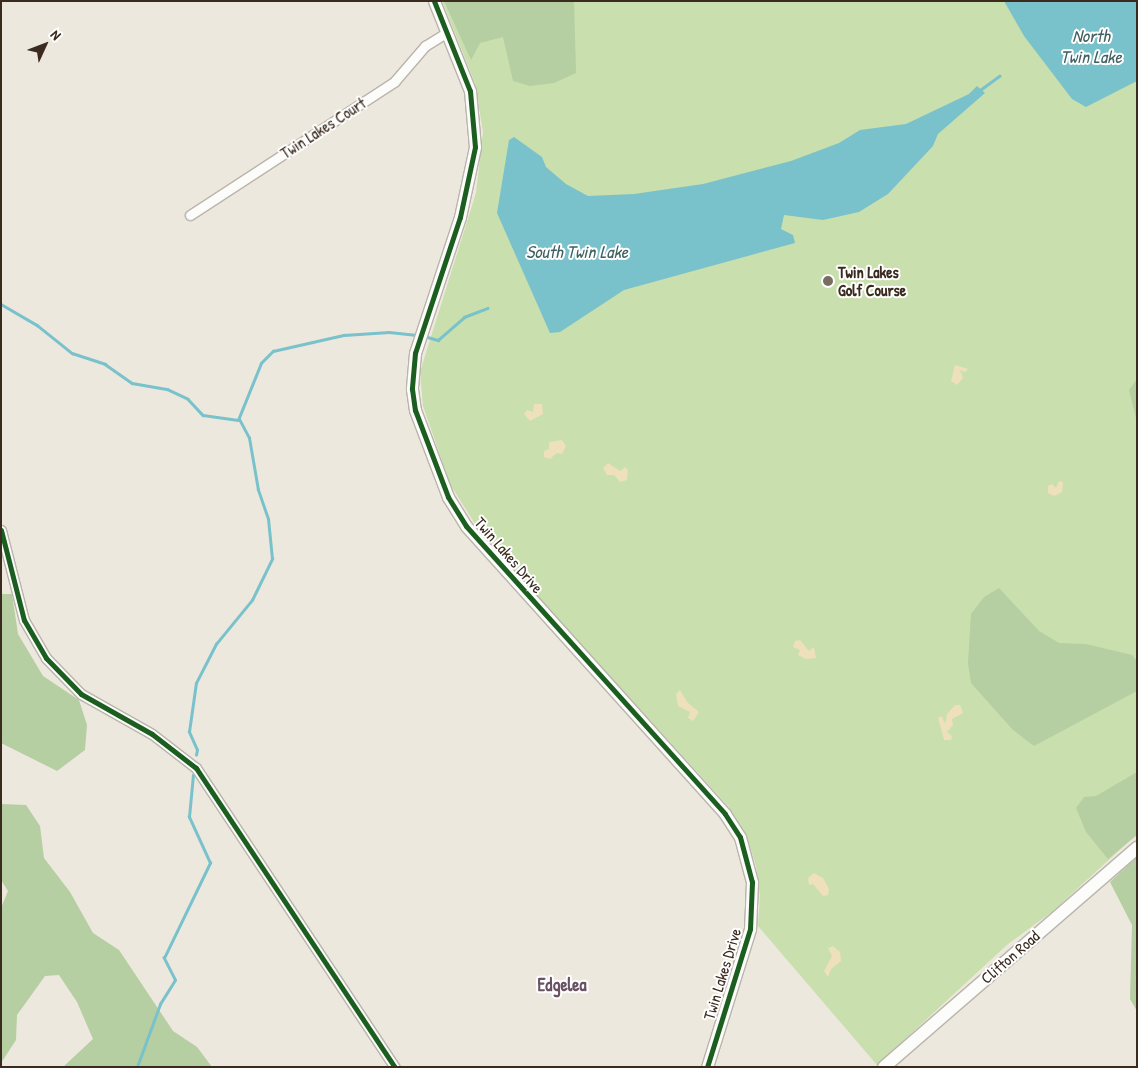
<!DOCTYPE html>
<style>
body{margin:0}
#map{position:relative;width:1138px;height:1068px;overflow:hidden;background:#ede8dd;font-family:"Patrick Hand",sans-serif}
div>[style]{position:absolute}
.green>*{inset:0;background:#c9dfad}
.forest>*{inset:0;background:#b5cea2}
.sand>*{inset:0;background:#eee0ba}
.water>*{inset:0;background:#79c2cc}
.stream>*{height:2.5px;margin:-1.25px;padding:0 1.25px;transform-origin:1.25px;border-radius:1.25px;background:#79c2cc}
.roads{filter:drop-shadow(1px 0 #b9b4ac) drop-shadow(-1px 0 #b9b4ac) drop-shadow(0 1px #b9b4ac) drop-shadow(0 -1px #b9b4ac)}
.minor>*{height:9px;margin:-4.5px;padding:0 4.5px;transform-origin:4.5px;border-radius:4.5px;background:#fcfcfa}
.tertiary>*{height:11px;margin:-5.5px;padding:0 5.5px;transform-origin:5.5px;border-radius:5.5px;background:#fcfcfa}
.secondary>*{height:12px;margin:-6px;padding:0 6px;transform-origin:6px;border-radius:6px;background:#fcfcfa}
.cycleway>*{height:5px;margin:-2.5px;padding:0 2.5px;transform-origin:2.5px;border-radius:2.5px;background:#1b5e20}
.dots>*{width:14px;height:14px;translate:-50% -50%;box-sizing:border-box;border:2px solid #fff;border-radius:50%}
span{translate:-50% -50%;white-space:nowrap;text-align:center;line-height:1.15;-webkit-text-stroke:4px #fff;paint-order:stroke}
.street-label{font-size:16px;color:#3b2a1e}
.poi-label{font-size:16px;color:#3b2a1e;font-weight:700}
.left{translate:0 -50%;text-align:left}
.water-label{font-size:18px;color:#406061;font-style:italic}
.neighbourhood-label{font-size:18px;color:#695263;font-weight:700}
.frame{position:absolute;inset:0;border:2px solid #3b2a1e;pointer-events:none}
.north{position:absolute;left:20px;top:20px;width:50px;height:50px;-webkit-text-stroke:4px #fff;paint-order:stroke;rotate:47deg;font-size:14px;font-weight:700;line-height:20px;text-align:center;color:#3b2a1e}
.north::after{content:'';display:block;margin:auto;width:18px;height:22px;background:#3b2a1e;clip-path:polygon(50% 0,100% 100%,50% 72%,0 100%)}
</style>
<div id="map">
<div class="green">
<i style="clip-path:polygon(442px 1px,1137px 1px,1137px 834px,1053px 911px,1008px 944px,877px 1065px,758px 926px,760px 896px,756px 866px,747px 837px,729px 807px,482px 535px,450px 484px,423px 406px,420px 372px,476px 193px,483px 132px,475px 83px)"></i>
</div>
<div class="forest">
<i style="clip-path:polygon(444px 1px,574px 1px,576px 73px,554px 83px,530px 86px,513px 81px,503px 37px,480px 43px,471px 60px)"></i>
<i style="clip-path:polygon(1137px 379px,1137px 422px,1129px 390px)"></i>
<i style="clip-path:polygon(999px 588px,1039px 631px,1059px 643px,1086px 644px,1132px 655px,1137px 661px,1137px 691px,1034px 746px,1013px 730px,971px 683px,968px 663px,971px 614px,984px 597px)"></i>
<i style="clip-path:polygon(1px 594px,12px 594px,18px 634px,43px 676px,79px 700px,87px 725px,85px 750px,57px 771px,1px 743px)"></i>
<i style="clip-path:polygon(1137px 772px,1137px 835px,1108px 859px,1086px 832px,1076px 808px,1084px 797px,1096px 796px)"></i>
<i style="clip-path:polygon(1px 804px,26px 805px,40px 826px,44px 858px,70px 892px,93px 933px,119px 950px,173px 1031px,197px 1047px,212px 1067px,63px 1067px,93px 1039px,77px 1002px,59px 975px,45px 976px,17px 1015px,16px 1040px,1px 1063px,1px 908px,8px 891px,1px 880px)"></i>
<i style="clip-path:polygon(1137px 857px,1137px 1011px,1130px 999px,1132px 925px,1110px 882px)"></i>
</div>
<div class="sand">
<i style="clip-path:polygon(955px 365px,968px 369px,965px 372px,960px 370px,963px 378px,957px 385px,951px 381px)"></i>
<i style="clip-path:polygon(534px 404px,542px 404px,543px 414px,530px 421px,524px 414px,527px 410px,533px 412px)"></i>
<i style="clip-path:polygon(562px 440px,566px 446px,562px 454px,557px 453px,550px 459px,544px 457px,544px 451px,549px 449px,549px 442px)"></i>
<i style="clip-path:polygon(608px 463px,620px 471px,625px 467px,628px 470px,627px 480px,620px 482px,614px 475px,607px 475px,603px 468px)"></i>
<i style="clip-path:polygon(1059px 481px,1063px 482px,1062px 492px,1054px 496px,1048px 493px,1048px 486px,1052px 484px,1056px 488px)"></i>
<i style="clip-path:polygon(800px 640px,809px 651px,814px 647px,816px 658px,806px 659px,798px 655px,800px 650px,793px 647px,795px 641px)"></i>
<i style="clip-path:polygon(680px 690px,687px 702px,699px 712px,693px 721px,688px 718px,690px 712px,678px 706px,676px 694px)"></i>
<i style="clip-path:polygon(955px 705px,960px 705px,963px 713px,952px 719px,953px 725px,947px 732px,952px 736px,951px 740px,944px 740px,938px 718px,942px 716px,945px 724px,947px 714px)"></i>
<i style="clip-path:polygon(814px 873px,823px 878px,829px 889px,828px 895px,823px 896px,813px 884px,809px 885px,808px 878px)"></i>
<i style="clip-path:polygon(833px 946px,840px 952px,841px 961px,831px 969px,828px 977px,824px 971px,832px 956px,828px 948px)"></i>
</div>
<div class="water">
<i style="clip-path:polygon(1004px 1px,1137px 1px,1137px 81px,1086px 107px,1072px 99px,1024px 36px)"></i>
<i style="clip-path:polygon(977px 86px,985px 93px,938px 134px,933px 146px,888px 194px,859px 212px,823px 220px,784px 215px,781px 229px,793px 235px,795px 243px,624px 290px,560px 332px,550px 333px,497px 213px,509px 140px,514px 137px,542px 157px,546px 167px,566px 184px,588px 196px,634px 194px,703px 184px,791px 161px,839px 143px,860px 130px,906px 124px,969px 94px)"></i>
</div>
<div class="stream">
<i style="left:980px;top:90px;width:24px;rotate:-36deg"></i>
<i style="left:1px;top:304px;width:42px;rotate:30.3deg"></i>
<i style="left:37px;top:325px;width:45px;rotate:38.7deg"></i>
<i style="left:72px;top:353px;width:35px;rotate:18deg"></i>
<i style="left:105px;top:364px;width:33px;rotate:35deg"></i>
<i style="left:132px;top:383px;width:36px;rotate:10deg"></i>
<i style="left:167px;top:389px;width:23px;rotate:25deg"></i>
<i style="left:188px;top:399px;width:22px;rotate:47deg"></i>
<i style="left:203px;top:415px;width:35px;rotate:8deg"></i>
<i style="left:238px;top:420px;width:61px;rotate:-68deg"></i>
<i style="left:261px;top:363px;width:17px;rotate:-45deg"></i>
<i style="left:273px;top:351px;width:73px;rotate:-12.7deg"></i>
<i style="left:344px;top:335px;width:45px;rotate:-3.8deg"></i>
<i style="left:389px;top:332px;width:30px;rotate:6deg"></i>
<i style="left:424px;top:336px;width:15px;rotate:16deg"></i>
<i style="left:438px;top:340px;width:35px;rotate:-41deg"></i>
<i style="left:464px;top:317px;width:25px;rotate:-21deg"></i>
<i style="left:196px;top:755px;width:5px;rotate:-79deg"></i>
<i style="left:197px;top:750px;width:20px;rotate:-114deg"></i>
<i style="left:189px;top:732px;width:49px;rotate:-81.9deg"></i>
<i style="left:196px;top:683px;width:44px;rotate:-62.9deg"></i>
<i style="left:216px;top:644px;width:57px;rotate:-50.7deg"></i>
<i style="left:252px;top:600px;width:46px;rotate:-64deg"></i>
<i style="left:272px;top:559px;width:40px;rotate:-95.7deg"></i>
<i style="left:268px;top:519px;width:31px;rotate:-109deg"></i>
<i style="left:258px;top:490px;width:53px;rotate:-99.8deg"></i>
<i style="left:249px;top:438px;width:21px;rotate:-118deg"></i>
<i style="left:137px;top:1067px;width:67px;rotate:-69.9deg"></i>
<i style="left:160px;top:1004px;width:28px;rotate:-58deg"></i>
<i style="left:175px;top:980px;width:25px;rotate:-117deg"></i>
<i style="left:164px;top:958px;width:106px;rotate:-64.2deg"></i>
<i style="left:210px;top:863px;width:51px;rotate:-114.5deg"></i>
<i style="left:189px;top:817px;width:42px;rotate:-84.6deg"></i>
</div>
<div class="roads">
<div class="minor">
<i style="left:190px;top:215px;width:244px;rotate:-33.1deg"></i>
<i style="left:394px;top:82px;width:48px;rotate:-49.3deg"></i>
<i style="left:425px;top:46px;width:26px;rotate:-32deg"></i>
<i style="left:1px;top:530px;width:93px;rotate:75.7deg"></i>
<i style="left:24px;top:620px;width:44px;rotate:59.9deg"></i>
<i style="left:46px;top:658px;width:50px;rotate:45.8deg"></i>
<i style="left:81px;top:694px;width:81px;rotate:29.4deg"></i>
<i style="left:152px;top:734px;width:56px;rotate:37.7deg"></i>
<i style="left:196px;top:768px;width:359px;rotate:56.4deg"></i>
</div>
<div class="tertiary">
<i style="left:434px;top:1px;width:97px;rotate:68.2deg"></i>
<i style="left:470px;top:91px;width:56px;rotate:84.9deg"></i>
<i style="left:475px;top:147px;width:72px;rotate:102.1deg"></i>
<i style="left:460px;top:217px;width:143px;rotate:108.3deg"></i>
<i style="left:415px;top:353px;width:36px;rotate:95deg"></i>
<i style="left:412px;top:389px;width:21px;rotate:82deg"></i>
<i style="left:415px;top:410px;width:93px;rotate:69.2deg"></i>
<i style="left:448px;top:497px;width:34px;rotate:58deg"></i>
<i style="left:466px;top:526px;width:387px;rotate:48deg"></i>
<i style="left:725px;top:814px;width:27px;rotate:57deg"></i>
<i style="left:740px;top:837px;width:47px;rotate:75.1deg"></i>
<i style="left:752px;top:882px;width:47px;rotate:92.4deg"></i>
<i style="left:750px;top:929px;width:145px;rotate:107.3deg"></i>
</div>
<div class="secondary">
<i style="left:884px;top:1067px;width:335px;rotate:-40.9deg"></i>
</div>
</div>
<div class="cycleway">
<i style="left:434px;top:1px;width:97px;rotate:68.2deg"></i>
<i style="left:470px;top:91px;width:56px;rotate:84.9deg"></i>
<i style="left:475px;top:147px;width:72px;rotate:102.1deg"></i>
<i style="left:460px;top:217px;width:143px;rotate:108.3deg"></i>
<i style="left:415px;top:353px;width:36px;rotate:95deg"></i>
<i style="left:412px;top:389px;width:21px;rotate:82deg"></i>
<i style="left:415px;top:410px;width:93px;rotate:69.2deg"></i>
<i style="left:448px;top:497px;width:34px;rotate:58deg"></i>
<i style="left:466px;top:526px;width:387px;rotate:48deg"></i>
<i style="left:725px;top:814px;width:27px;rotate:57deg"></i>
<i style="left:740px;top:837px;width:47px;rotate:75.1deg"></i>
<i style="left:752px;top:882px;width:47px;rotate:92.4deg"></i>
<i style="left:750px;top:929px;width:145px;rotate:107.3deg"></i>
<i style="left:1px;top:530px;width:93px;rotate:75.7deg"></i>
<i style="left:24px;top:620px;width:44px;rotate:59.9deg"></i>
<i style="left:46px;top:658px;width:50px;rotate:45.8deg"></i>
<i style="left:81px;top:694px;width:81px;rotate:29.4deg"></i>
<i style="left:152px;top:734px;width:56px;rotate:37.7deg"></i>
<i style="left:196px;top:768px;width:359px;rotate:56.4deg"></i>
</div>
<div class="dots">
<i style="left:828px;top:281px;background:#796c61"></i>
</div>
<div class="street-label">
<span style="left:323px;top:128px;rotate:-33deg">Twin Lakes Court</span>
<span style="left:509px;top:555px;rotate:49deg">Twin Lakes Drive</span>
<span style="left:1010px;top:957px;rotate:-41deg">Clifton Road</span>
<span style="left:722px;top:974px;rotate:-73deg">Twin Lakes Drive</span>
</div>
<div class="poi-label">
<span class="left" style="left:838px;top:281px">Twin Lakes<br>Golf Course</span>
</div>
<div class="water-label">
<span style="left:1091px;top:47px">North<br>Twin Lake</span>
<span style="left:577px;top:252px">South Twin Lake</span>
</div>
<div class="neighbourhood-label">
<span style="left:562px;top:985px">Edgelea</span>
</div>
<div class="frame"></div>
<div class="north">N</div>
</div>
